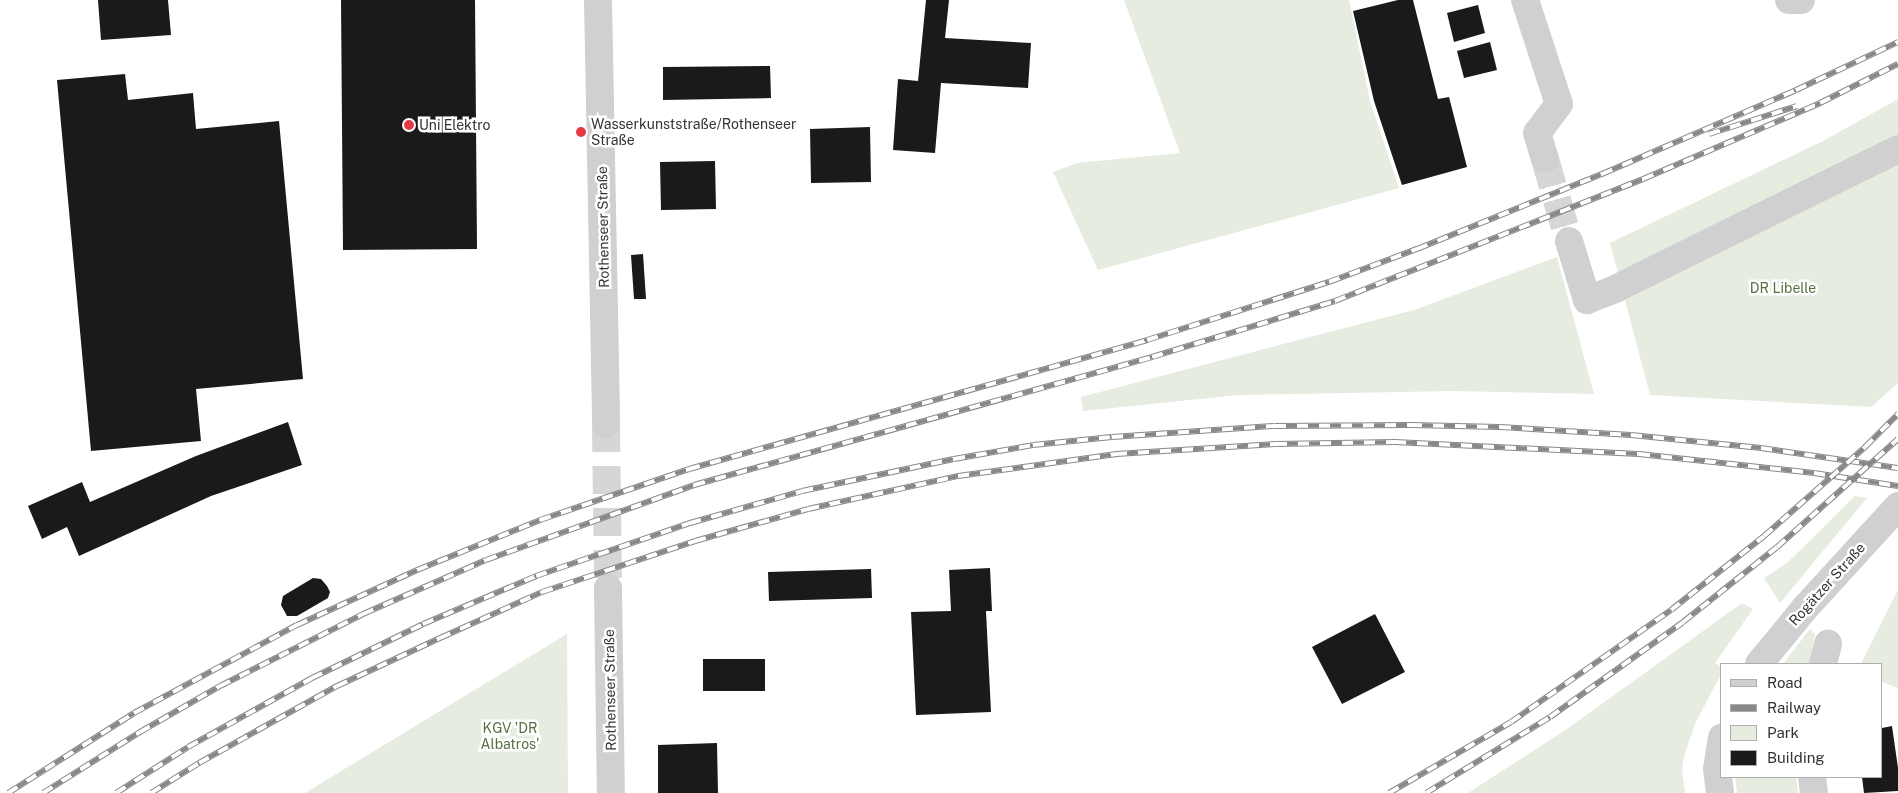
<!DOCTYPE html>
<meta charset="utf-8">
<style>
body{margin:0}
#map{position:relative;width:1898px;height:793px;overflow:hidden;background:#fff;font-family:"Public Sans",sans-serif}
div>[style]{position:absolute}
.green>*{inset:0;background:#e6ecdf}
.building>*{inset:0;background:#1a1a1a}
.minor-tunnel>*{height:28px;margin-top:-14px;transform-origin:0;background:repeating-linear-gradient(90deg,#d6d6d6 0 28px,transparent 0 42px)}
.minor>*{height:28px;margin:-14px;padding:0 14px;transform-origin:14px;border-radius:14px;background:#d0d0d0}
.rail>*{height:5.5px;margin-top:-2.75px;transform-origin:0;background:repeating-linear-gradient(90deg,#fff 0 11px,#888 0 22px);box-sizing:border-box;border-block:1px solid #888}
.dots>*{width:14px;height:14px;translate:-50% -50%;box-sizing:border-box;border:2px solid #fff;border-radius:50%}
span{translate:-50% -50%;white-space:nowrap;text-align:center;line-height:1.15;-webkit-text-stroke:5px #fff;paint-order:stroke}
.poi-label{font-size:14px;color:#333}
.left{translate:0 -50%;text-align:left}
.street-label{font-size:14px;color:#333}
.park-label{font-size:14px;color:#56703f}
.legend{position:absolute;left:1720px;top:663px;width:162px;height:115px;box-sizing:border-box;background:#fff;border:1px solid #adadad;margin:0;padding:6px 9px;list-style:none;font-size:15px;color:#333}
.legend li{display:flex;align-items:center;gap:10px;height:25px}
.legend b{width:25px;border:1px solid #adadad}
</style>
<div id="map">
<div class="green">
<i style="clip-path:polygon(1124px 0,1349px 0,1370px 101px,1399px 188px,1098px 270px,1053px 172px,1077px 163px,1180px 153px)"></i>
<i style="clip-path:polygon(1898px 99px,1898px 383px,1871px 407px,1650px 395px,1610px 243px,1823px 141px)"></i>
<i style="clip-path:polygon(1557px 257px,1594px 394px,1451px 391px,1238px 395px,1083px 411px,1081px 397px,1414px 310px)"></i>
<i style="clip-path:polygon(1855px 496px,1867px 498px,1780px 603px,1764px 578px,1787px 563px)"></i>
<i style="clip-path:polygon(1898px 590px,1898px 688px,1882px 682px,1882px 664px,1861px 664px)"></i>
<i style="clip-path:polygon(1742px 603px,1753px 609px,1715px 663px,1722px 668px,1722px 672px,1695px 724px,1684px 756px,1682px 769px,1685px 793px,1468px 793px,1567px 729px)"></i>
<i style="clip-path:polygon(1810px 629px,1815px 634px,1809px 664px,1783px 664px)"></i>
<i style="clip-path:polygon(567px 634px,568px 793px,305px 793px)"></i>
<i style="clip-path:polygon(1735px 777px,1796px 777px,1798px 793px,1737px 793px)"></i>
</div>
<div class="building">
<i style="clip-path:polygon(98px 0,168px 0,171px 35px,101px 40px)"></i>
<i style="clip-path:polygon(341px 0,475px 0,477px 249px,343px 250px)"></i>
<i style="clip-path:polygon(926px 0,949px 0,945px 38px,1031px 43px,1028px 88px,941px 83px,935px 153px,893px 150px,898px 79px,918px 81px)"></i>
<i style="clip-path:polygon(1398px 0,1413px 0,1438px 99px,1449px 97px,1467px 167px,1402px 185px,1374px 101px,1353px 11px)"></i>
<i style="clip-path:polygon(1478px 5px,1485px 33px,1454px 42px,1447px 13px)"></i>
<i style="clip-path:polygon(1490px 42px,1497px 70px,1464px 78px,1457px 51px)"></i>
<i style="clip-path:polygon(770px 66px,771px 98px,663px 100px,663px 67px)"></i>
<i style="clip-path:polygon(125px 74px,128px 100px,193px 93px,196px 129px,279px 121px,303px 379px,196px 389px,201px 441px,91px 451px,57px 80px)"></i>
<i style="clip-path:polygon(870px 127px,871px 182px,811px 183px,810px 129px)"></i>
<i style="clip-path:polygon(715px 161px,716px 209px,661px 210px,660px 162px)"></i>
<i style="clip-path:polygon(643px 254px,646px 299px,634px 299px,631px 255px)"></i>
<i style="clip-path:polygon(288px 422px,302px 465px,211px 496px,79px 556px,67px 527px,42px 539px,28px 506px,82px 482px,90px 502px,196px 456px)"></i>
<i style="clip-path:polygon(990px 568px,992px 611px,986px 611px,991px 712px,916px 715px,911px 612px,951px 611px,949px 570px)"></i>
<i style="clip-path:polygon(871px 569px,872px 598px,769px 601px,768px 572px)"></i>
<i style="clip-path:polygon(313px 578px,321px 579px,327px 586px,330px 592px,328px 598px,297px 616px,287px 616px,281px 605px,283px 596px)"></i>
<i style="clip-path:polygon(1375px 614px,1405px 672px,1342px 704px,1312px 647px)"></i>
<i style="clip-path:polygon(703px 659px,765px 659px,765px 691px,703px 691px)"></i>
<i style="clip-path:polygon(1892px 726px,1898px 768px,1898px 791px,1864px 793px,1862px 777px,1882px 777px,1882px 728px)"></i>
<i style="clip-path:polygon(717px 743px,718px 793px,658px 793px,658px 745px)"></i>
</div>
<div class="minor-tunnel">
<i style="left:1545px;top:159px;width:85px;rotate:73.7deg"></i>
<i style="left:606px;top:424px;width:164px;rotate:89.3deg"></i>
</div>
<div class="minor">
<i style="left:598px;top:0;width:424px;rotate:88.9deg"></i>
<i style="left:1525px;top:0;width:109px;rotate:71.9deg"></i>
<i style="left:1559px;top:104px;width:36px;rotate:127deg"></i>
<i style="left:1537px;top:133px;width:27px;rotate:73deg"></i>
<i style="left:1789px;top:0;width:12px"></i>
<i style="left:1569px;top:241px;width:62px;rotate:73deg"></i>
<i style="left:1587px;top:300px;width:30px;rotate:-21deg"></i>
<i style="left:1615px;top:289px;width:316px;rotate:-26.3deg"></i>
<i style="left:608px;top:588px;width:205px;rotate:89.2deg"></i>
<i style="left:1759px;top:664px;width:72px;rotate:-50.6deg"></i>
<i style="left:1805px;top:608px;width:138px;rotate:-47.6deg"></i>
<i style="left:1823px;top:664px;width:21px;rotate:-76deg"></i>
<i style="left:1812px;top:777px;width:16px;rotate:83deg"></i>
<i style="left:1720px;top:793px;width:24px;rotate:-97deg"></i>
<i style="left:1717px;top:769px;width:32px;rotate:-81deg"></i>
</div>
<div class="rail">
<i style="left:1709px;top:134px;width:92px;rotate:-17.7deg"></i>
<i style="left:8px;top:793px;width:149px;rotate:-32.4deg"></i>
<i style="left:134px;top:713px;width:185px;rotate:-28.4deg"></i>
<i style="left:297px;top:625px;width:132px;rotate:-24.6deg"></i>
<i style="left:417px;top:570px;width:133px;rotate:-22.1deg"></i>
<i style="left:540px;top:520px;width:157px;rotate:-18.9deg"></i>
<i style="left:689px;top:469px;width:476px;rotate:-15.7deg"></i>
<i style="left:1147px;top:340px;width:191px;rotate:-17.7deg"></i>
<i style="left:1329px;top:282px;width:94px;rotate:-20.6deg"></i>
<i style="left:1417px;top:249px;width:200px;rotate:-22.1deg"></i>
<i style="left:1602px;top:174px;width:211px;rotate:-23.4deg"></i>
<i style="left:1796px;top:90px;width:113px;rotate:-25.2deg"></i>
<i style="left:43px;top:793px;width:115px;rotate:-32.2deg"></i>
<i style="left:140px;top:732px;width:92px;rotate:-29.9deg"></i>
<i style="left:220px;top:686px;width:160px;rotate:-26.7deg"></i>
<i style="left:363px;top:614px;width:134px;rotate:-23.7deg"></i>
<i style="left:486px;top:560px;width:221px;rotate:-19.8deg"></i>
<i style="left:694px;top:485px;width:476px;rotate:-15.6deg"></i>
<i style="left:1152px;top:357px;width:191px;rotate:-17deg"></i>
<i style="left:1335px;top:301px;width:331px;rotate:-21.6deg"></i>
<i style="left:1643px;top:179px;width:193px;rotate:-23.2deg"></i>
<i style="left:1820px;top:103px;width:87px;rotate:-26.6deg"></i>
<i style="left:116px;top:793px;width:85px;rotate:-32.6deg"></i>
<i style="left:188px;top:747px;width:142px;rotate:-29.1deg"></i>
<i style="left:312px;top:678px;width:123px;rotate:-25.9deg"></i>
<i style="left:423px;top:624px;width:123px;rotate:-23deg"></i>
<i style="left:536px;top:576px;width:163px;rotate:-19deg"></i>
<i style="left:690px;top:523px;width:116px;rotate:-15.9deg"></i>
<i style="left:802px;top:491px;width:155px;rotate:-11.9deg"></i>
<i style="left:954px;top:459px;width:80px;rotate:-10deg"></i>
<i style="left:1033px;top:445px;width:79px;rotate:-5.8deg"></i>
<i style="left:1112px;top:437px;width:163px;rotate:-3.9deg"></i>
<i style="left:1275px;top:426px;width:136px;rotate:-0.4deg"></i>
<i style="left:1411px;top:425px;width:89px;rotate:1.3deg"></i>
<i style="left:1500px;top:427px;width:131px;rotate:3.5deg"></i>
<i style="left:1631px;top:435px;width:131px;rotate:5.7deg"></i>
<i style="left:1761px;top:448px;width:138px;rotate:8.3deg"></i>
<i style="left:151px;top:793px;width:57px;rotate:-32deg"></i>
<i style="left:199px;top:763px;width:158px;rotate:-29.2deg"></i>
<i style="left:337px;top:686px;width:114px;rotate:-25deg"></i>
<i style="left:440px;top:638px;width:112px;rotate:-24.3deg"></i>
<i style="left:542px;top:592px;width:161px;rotate:-18.4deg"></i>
<i style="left:695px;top:541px;width:117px;rotate:-15.8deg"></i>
<i style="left:808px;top:509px;width:154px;rotate:-12.4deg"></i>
<i style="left:958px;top:476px;width:160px;rotate:-7.9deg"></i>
<i style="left:1116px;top:454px;width:160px;rotate:-3.6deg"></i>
<i style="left:1276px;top:444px;width:119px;rotate:-1deg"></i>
<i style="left:1395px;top:442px;width:244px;rotate:2.8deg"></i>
<i style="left:1639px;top:454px;width:176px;rotate:6.2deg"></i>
<i style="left:1814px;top:473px;width:85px;rotate:8.8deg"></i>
<i style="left:1389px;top:793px;width:141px;rotate:-30.2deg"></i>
<i style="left:1511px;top:722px;width:195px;rotate:-35deg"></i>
<i style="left:1671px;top:610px;width:119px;rotate:-38.5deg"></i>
<i style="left:1764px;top:536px;width:135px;rotate:-41.4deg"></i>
<i style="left:1865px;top:447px;width:47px;rotate:-45deg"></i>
<i style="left:1426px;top:793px;width:145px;rotate:-31.5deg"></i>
<i style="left:1550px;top:717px;width:163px;rotate:-35.5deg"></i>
<i style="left:1683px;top:622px;width:120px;rotate:-38.6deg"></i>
<i style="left:1777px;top:547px;width:162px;rotate:-41.8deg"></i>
</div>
<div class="dots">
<i style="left:409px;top:125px;background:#e63946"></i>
<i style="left:581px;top:132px;background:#e63946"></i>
</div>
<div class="poi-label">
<span class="left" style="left:591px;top:132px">Wasserkunststraße/Rothenseer<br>Straße</span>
<span class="left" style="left:419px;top:125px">Uni Elektro</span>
</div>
<div class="street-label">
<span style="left:603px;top:227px;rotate:-91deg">Rothenseer Straße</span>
<span style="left:1827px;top:584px;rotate:-48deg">Rogätzer Straße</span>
<span style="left:610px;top:690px;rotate:-91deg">Rothenseer Straße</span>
</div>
<div class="park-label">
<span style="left:1783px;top:288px">DR Libelle</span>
<span style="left:510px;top:736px">KGV 'DR<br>Albatros'</span>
</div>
<ul class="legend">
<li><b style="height:6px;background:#d0d0d0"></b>Road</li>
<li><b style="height:6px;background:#888"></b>Railway</li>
<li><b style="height:14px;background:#e6ecdf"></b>Park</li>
<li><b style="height:14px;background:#1a1a1a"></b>Building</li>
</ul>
</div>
